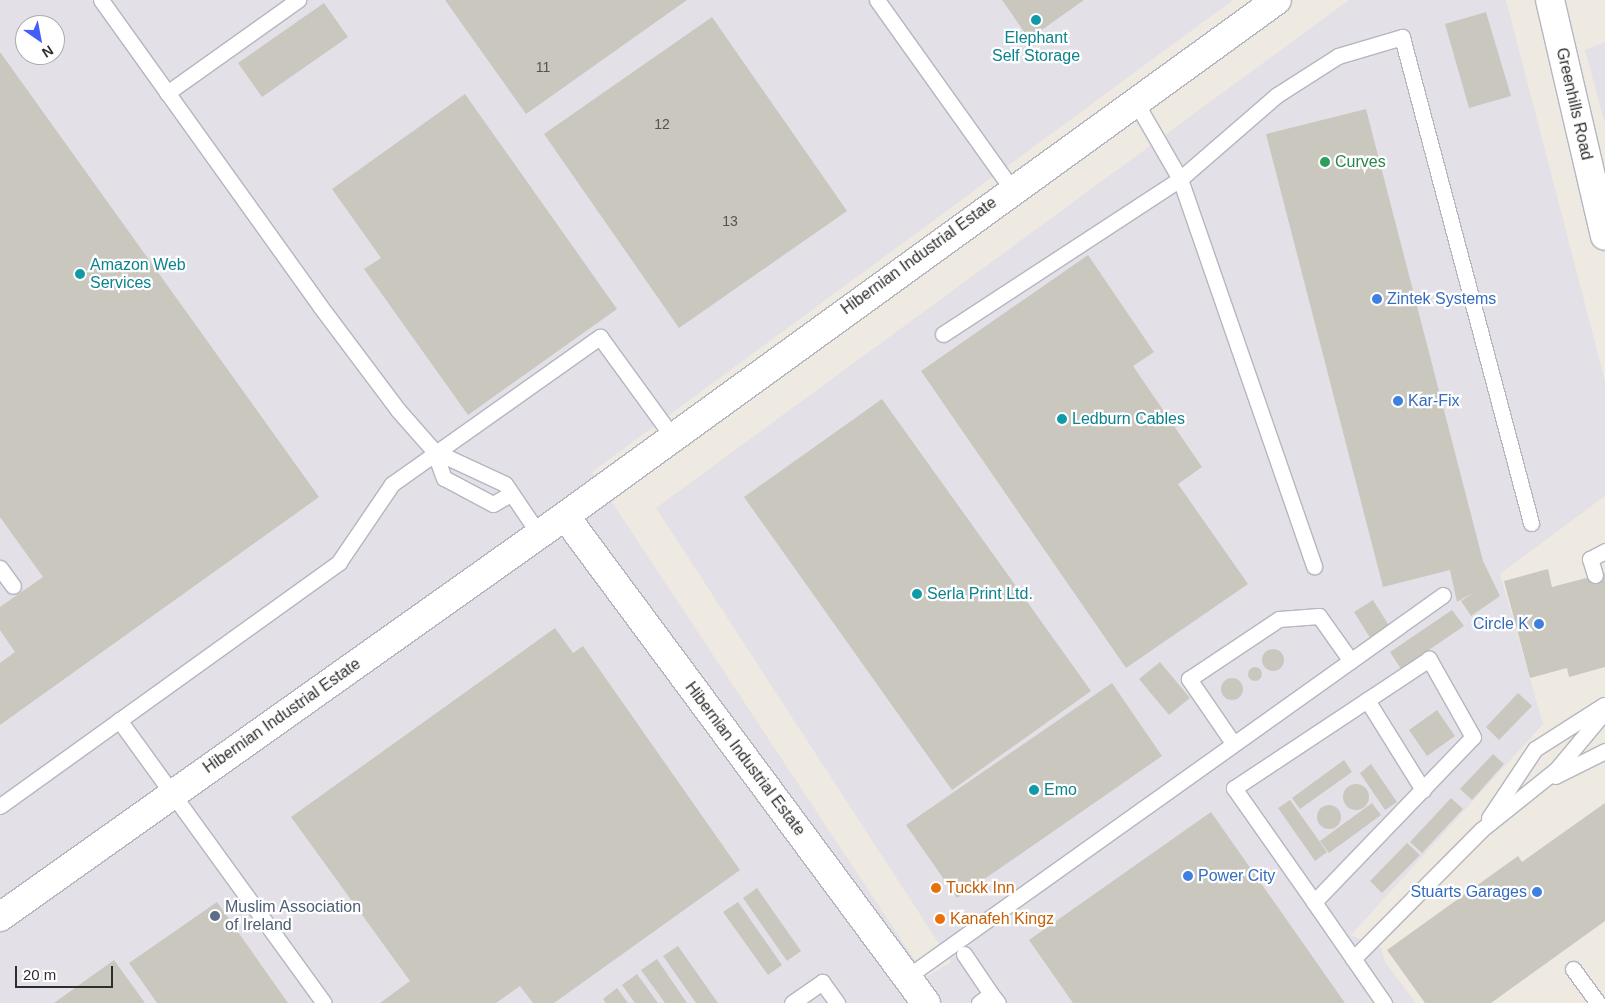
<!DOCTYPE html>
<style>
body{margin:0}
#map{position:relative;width:1605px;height:1003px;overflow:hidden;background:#eee9e1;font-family:Helvetica,sans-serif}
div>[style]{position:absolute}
.industrial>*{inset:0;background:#e3e1e7}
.building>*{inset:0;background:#cac7bf}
.round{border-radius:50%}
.roads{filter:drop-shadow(1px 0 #b4b6c0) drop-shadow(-1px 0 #b4b6c0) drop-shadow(0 1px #b4b6c0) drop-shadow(0 -1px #b4b6c0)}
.service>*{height:15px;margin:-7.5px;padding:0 7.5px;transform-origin:7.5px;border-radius:7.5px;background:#fff}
.minor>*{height:28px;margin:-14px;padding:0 14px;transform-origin:14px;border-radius:14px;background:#fff}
.secondary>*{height:28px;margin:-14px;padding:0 14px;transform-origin:14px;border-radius:14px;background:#fff}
.dots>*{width:14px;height:14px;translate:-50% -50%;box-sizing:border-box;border:2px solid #fff;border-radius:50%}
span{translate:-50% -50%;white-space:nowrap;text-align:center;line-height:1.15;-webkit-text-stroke:4.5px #fff;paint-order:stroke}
.number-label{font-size:14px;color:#555452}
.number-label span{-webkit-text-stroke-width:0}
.culture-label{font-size:16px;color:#0d838f}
.left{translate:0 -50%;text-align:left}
.street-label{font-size:16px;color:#2e2e2e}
.leisure-label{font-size:16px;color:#27864d}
.shop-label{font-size:16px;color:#366cbe}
.right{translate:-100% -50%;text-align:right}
.food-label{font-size:16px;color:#c56008}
.service-label{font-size:16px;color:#4e5e75}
.north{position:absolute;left:15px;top:15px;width:50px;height:50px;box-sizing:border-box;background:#fff;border:1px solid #ababab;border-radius:50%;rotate:147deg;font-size:14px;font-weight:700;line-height:20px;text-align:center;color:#2e2e2e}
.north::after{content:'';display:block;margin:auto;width:18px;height:22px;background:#455ef7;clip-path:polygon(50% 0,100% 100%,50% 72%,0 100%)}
.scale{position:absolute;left:15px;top:966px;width:98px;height:22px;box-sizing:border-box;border:2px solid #2e2e2e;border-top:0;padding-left:6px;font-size:15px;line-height:18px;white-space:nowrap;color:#2e2e2e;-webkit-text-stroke:4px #fff;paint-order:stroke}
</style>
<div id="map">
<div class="industrial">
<i style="clip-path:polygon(evenodd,0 0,1233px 0,592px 472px,926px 977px,951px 962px,656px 508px,1349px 0,1506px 0,1605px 381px,1605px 496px,1500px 574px,1543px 724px,1351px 935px,1381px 948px,1385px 962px,1416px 1003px,0 1003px,0 0,25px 25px,55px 25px,55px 55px,25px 55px,25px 25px)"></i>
<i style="clip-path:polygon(1605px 42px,1605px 124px,1585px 50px)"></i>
</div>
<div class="building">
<i style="clip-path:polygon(445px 0,687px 0,526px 114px)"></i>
<i style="clip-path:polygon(1002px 0,1084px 0,1029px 39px)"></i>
<i style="clip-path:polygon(324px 3px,348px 37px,262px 97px,238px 63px)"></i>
<i style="clip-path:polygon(1486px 12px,1511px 96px,1469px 108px,1445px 24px)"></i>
<i style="clip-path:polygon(712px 17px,847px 211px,679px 328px,544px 134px)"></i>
<i style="clip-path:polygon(0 52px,319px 497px,0 725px,0 663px,15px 652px,0 630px,0 607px,43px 577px,0 517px)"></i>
<i style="clip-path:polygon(465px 94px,617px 309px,468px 415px,364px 269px,381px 258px,332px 189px)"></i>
<i style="clip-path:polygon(1366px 109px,1483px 561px,1500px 596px,1471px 616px,1461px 601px,1474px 592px,1457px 602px,1450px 570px,1383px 587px,1266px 134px)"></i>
<i style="clip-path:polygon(1088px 255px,1154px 352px,1133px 366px,1202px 467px,1178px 484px,1248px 584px,1126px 668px,921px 371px)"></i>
<i style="clip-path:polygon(882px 399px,1091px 691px,952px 790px,744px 497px)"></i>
<i style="clip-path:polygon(1548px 569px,1552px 587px,1605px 573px,1605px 667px,1569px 677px,1567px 668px,1530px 678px,1504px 581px)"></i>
<i style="clip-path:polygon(1373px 600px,1393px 632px,1374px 644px,1354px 612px)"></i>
<i style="clip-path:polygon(1452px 610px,1464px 626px,1401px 669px,1390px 652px)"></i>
<i style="clip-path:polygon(555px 628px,573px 653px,583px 646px,740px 870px,554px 1003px,533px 1003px,520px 986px,496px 1003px,380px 1003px,410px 981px,291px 817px)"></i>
<i class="round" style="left:1262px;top:649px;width:22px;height:22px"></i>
<i style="clip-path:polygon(1160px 662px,1190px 698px,1169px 715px,1139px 679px)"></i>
<i class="round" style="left:1248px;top:667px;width:14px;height:14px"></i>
<i class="round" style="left:1221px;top:678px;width:22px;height:22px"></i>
<i style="clip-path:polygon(1112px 683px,1162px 756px,957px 898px,906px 825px)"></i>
<i style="clip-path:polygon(1518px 693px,1532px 706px,1499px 740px,1486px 727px)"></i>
<i style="clip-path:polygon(1437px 710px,1455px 736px,1427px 756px,1409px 730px)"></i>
<i style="clip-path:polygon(1493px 754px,1504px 764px,1472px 800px,1460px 789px)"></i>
<i style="clip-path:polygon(1344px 760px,1352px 772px,1300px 809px,1292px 798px)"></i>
<i style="clip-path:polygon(1371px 764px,1397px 802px,1385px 810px,1360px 773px)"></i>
<i class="round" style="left:1343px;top:784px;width:26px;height:26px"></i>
<i style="clip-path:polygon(1451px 798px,1463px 809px,1422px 853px,1410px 842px)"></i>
<i style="clip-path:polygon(1290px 800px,1327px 852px,1315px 861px,1278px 808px)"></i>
<i style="clip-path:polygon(1372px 803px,1381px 815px,1329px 853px,1320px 841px)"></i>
<i style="clip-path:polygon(1605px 803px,1605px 921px,1491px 1003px,1425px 1003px,1387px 950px,1518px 856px,1522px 862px)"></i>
<i class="round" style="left:1317px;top:805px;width:24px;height:24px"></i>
<i style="clip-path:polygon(1211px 812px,1345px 1003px,1073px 1003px,1029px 940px)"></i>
<i style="clip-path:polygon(1407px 843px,1420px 855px,1382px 893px,1370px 881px)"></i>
<i style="clip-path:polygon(757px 888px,801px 951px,787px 961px,743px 898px)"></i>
<i style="clip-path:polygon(217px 902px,288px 1003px,157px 1003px,129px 963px)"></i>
<i style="clip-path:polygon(738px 902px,782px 965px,768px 975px,723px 912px)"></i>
<i style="clip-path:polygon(678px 946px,718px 1003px,696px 1003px,663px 956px)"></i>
<i style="clip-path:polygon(657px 959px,687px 1003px,665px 1003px,641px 970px)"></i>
<i style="clip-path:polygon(114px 960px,145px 1003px,54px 1003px)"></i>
<i style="clip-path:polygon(637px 974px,658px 1003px,635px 1003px,622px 985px)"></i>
<i style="clip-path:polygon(617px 988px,628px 1003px,606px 1003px,603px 999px)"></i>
</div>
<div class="roads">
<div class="service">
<i style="left:101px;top:0;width:376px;rotate:54.4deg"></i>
<i style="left:320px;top:306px;width:130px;rotate:53.1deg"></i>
<i style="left:398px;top:410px;width:55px;rotate:48.7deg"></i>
<i style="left:434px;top:451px;width:29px;rotate:70deg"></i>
<i style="left:444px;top:478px;width:55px;rotate:28deg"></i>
<i style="left:493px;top:504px;width:20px;rotate:-30deg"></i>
<i style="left:877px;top:0;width:231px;rotate:54.5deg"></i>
<i style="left:167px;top:93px;width:161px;rotate:-35.4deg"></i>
<i style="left:1135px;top:101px;width:90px;rotate:60deg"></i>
<i style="left:1180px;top:179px;width:128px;rotate:-40.9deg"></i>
<i style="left:1277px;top:95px;width:72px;rotate:-32.6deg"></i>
<i style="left:1338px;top:56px;width:67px;rotate:-16.5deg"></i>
<i style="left:1402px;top:37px;width:503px;rotate:75.13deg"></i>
<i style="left:943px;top:334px;width:283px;rotate:-33.2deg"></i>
<i style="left:1180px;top:179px;width:410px;rotate:70.9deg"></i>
<i style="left:434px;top:451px;width:78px;rotate:24.9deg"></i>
<i style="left:505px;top:484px;width:60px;rotate:55.8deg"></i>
<i style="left:0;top:568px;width:22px;rotate:54deg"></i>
<i style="left:1595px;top:575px;width:17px;rotate:-107deg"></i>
<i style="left:1590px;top:559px;width:17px;rotate:-28deg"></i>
<i style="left:1367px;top:700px;width:106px;rotate:58.1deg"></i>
<i style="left:119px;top:720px;width:349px;rotate:54.1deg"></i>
<i style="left:1233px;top:743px;width:78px;rotate:-124.5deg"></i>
<i style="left:1189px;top:679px;width:108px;rotate:-33.7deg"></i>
<i style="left:1279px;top:619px;width:40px;rotate:-4.3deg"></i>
<i style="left:1319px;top:616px;width:55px;rotate:54.6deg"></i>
<i style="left:1555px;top:776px;width:56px;rotate:-26.6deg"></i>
<i style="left:0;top:806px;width:418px;rotate:-35.7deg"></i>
<i style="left:339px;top:562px;width:94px;rotate:-55.8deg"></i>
<i style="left:392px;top:484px;width:255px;rotate:-35.3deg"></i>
<i style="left:600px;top:337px;width:122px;rotate:54deg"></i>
<i style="left:1489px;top:818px;width:83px;rotate:-56.3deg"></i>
<i style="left:1535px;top:749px;width:82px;rotate:-32.5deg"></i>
<i style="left:1314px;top:902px;width:229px;rotate:-46.1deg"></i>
<i style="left:1473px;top:737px;width:90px;rotate:-119.4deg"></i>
<i style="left:1429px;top:659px;width:234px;rotate:146.5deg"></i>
<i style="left:1234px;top:788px;width:139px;rotate:54.9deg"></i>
<i style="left:1314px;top:902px;width:123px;rotate:55.3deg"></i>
<i style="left:964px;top:954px;width:48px;rotate:56deg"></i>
<i style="left:1353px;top:959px;width:182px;rotate:-45.2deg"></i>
<i style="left:1481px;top:830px;width:96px;rotate:-38.7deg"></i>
<i style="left:1556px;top:770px;width:77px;rotate:-50.3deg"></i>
<i style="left:1573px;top:969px;width:42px;rotate:53.7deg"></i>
<i style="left:907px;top:977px;width:658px;rotate:-35.48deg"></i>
<i style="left:792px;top:1003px;width:37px;rotate:-35deg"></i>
<i style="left:822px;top:982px;width:26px;rotate:54deg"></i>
<i style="left:979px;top:1003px;width:15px;rotate:-37deg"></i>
<i style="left:991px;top:994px;width:11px;rotate:52deg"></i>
</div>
<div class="minor">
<i style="left:565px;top:516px;width:606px;rotate:53.45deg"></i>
<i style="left:0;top:917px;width:693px;rotate:-35.36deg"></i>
<i style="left:565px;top:516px;width:879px;rotate:-35.93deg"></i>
</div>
<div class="secondary">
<i style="left:1550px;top:0;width:242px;rotate:76.9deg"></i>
</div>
</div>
<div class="dots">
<i style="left:1036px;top:20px;background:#0f9aa8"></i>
<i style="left:1325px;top:162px;background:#2e9e5b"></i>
<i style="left:80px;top:274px;background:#0f9aa8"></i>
<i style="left:1377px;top:299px;background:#3f7fe0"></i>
<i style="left:1398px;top:401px;background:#3f7fe0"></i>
<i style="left:1062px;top:419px;background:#0f9aa8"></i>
<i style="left:917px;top:594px;background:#0f9aa8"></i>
<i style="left:1539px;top:624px;background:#3f7fe0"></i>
<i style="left:1034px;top:790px;background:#0f9aa8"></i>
<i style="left:1188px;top:876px;background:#3f7fe0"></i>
<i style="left:936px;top:888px;background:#e8710a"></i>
<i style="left:1537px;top:892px;background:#3f7fe0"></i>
<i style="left:215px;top:916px;background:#5c6f8a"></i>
<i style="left:940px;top:919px;background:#e8710a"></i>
</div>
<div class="number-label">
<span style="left:543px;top:67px">11</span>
<span style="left:662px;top:124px">12</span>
<span style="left:730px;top:221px">13</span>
</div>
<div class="culture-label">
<span style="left:1036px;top:47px">Elephant<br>Self Storage</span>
<span class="left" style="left:90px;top:274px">Amazon Web<br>Services</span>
<span class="left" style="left:1072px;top:419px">Ledburn Cables</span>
<span class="left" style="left:927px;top:594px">Serla Print Ltd.</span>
<span class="left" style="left:1044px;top:790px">Emo</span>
</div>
<div class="street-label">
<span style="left:1574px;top:104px;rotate:77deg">Greenhills Road</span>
<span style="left:919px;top:256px;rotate:-36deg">Hibernian Industrial Estate</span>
<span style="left:282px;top:716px;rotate:-35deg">Hibernian Industrial Estate</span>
<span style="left:745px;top:759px;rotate:53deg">Hibernian Industrial Estate</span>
</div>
<div class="leisure-label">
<span class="left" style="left:1335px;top:162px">Curves</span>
</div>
<div class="shop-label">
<span class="left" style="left:1387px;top:299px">Zintek Systems</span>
<span class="left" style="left:1408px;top:401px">Kar-Fix</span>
<span class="right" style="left:1529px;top:624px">Circle K</span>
<span class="left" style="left:1198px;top:876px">Power City</span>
<span class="right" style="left:1527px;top:892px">Stuarts Garages</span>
</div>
<div class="food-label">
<span class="left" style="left:946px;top:888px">Tuckk Inn</span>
<span class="left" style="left:950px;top:919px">Kanafeh Kingz</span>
</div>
<div class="service-label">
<span class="left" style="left:225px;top:916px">Muslim Association<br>of Ireland</span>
</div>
<div class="north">N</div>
<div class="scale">20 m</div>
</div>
